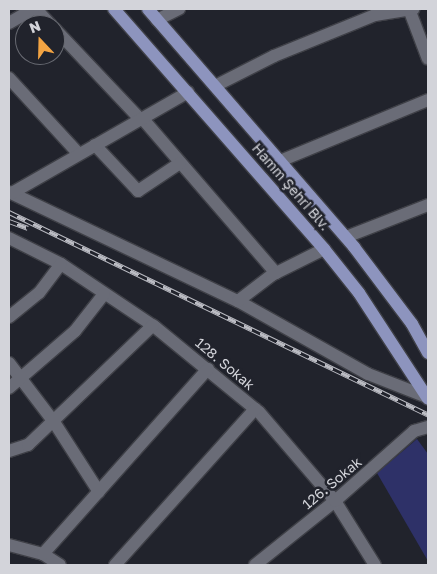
<!DOCTYPE html>
<meta charset="utf-8">
<style>
body{margin:0}
#map{position:relative;width:437px;height:574px;overflow:hidden;background:#21232c;font-family:"Golos Text",sans-serif}
div>[style]{position:absolute}
.green>*{inset:0;background:#2e3168}
.roads{filter:drop-shadow(1px 0 #3f4047) drop-shadow(-1px 0 #3f4047) drop-shadow(0 1px #3f4047) drop-shadow(0 -1px #3f4047)}
.minor>*{height:12px;margin:-6px;padding:0 6px;transform-origin:6px;border-radius:6px;background:#6a6c77}
.major>*{height:12px;margin:-6px;padding:0 6px;transform-origin:6px;border-radius:6px;background:#8d94be}
.rail>*{height:5px;margin-top:-2.5px;transform-origin:0;background:repeating-linear-gradient(90deg,#21232c 0 9px,#bbbcc3 0 18px);box-sizing:border-box;border-block:1px solid #bbbcc3}
span{translate:-50% -50%;white-space:nowrap;text-align:center;line-height:1.15;-webkit-text-stroke:5px #21232c;paint-order:stroke}
.street-label{font-size:14px;color:#d3d4da}
.frame{position:absolute;inset:0;border:10px solid #d3d4da;pointer-events:none}
.north{position:absolute;left:15px;top:15px;width:50px;height:50px;box-sizing:border-box;background:#21232c;border:1px solid #686a72;border-radius:50%;rotate:339deg;font-size:14px;font-weight:700;line-height:20px;text-align:center;color:#d3d4da}
.north::after{content:'';display:block;margin:auto;width:18px;height:22px;background:#f3a443;clip-path:polygon(50% 0,100% 100%,50% 72%,0 100%)}
</style>
<div id="map">
<div class="green">
<i style="clip-path:polygon(417px 439px,428px 454px,428px 561px,377px 473px)"></i>
</div>
<div class="roads">
<div class="minor">
<i style="left:36px;top:9px;width:22px;rotate:47deg"></i>
<i style="left:409px;top:9px;width:53px;rotate:69.2deg"></i>
<i style="left:157px;top:20px;width:25px;rotate:-27deg"></i>
<i style="left:9px;top:23px;width:28px;rotate:-30deg"></i>
<i style="left:55px;top:29px;width:124px;rotate:46.6deg"></i>
<i style="left:9px;top:78px;width:103px;rotate:47.4deg"></i>
<i style="left:215px;top:86px;width:66px;rotate:-27deg"></i>
<i style="left:274px;top:56px;width:109px;rotate:-22.1deg"></i>
<i style="left:375px;top:15px;width:39px;rotate:-9deg"></i>
<i style="left:142px;top:118px;width:205px;rotate:49.2deg"></i>
<i style="left:95px;top:145px;width:63px;rotate:46.9deg"></i>
<i style="left:138px;top:191px;width:50px;rotate:-33.7deg"></i>
<i style="left:280px;top:161px;width:160px;rotate:-22.4deg"></i>
<i style="left:9px;top:192px;width:254px;rotate:25.5deg"></i>
<i style="left:238px;top:301px;width:149px;rotate:29.3deg"></i>
<i style="left:368px;top:374px;width:63px;rotate:21.3deg"></i>
<i style="left:12px;top:193px;width:203px;rotate:-29.8deg"></i>
<i style="left:346px;top:237px;width:88px;rotate:-21.3deg"></i>
<i style="left:9px;top:238px;width:58px;rotate:26.6deg"></i>
<i style="left:61px;top:264px;width:113px;rotate:33.8deg"></i>
<i style="left:155px;top:327px;width:134px;rotate:39.3deg"></i>
<i style="left:259px;top:412px;width:117px;rotate:49.5deg"></i>
<i style="left:335px;top:501px;width:75px;rotate:58deg"></i>
<i style="left:238px;top:301px;width:43px;rotate:-37.4deg"></i>
<i style="left:272px;top:275px;width:58px;rotate:-26.6deg"></i>
<i style="left:9px;top:317px;width:38px;rotate:-39deg"></i>
<i style="left:39px;top:293px;width:36px;rotate:-53deg"></i>
<i style="left:9px;top:363px;width:74px;rotate:52.7deg"></i>
<i style="left:54px;top:422px;width:83px;rotate:57.3deg"></i>
<i style="left:9px;top:388px;width:87px;rotate:-40.8deg"></i>
<i style="left:75px;top:331px;width:47px;rotate:-51.9deg"></i>
<i style="left:9px;top:451px;width:20px;rotate:-18deg"></i>
<i style="left:28px;top:445px;width:173px;rotate:-43.8deg"></i>
<i style="left:9px;top:545px;width:35px;rotate:15deg"></i>
<i style="left:43px;top:554px;width:20px;rotate:33deg"></i>
<i style="left:43px;top:554px;width:248px;rotate:-48.3deg"></i>
<i style="left:115px;top:565px;width:210px;rotate:-48.1deg"></i>
<i style="left:255px;top:565px;width:102px;rotate:-38.7deg"></i>
<i style="left:335px;top:501px;width:106px;rotate:-41.5deg"></i>
<i style="left:414px;top:431px;width:15px;rotate:-16deg"></i>
</div>
<div class="major">
<i style="left:114px;top:9px;width:319px;rotate:48.8deg"></i>
<i style="left:324px;top:249px;width:56px;rotate:51.5deg"></i>
<i style="left:359px;top:293px;width:126px;rotate:56.9deg"></i>
<i style="left:148px;top:9px;width:315px;rotate:49.1deg"></i>
<i style="left:354px;top:247px;width:96px;rotate:53deg"></i>
<i style="left:412px;top:324px;width:33px;rotate:61deg"></i>
</div>
</div>
<div class="rail">
<i style="left:9px;top:212px;width:466px;rotate:25.8deg"></i>
<i style="left:9px;top:221px;width:20px;rotate:20deg"></i>
</div>
<div class="street-label">
<span style="left:291px;top:187px;rotate:49deg">Hamm Şehri Blv.</span>
<span style="left:225px;top:364px;rotate:40deg">128. Sokak</span>
<span style="left:332px;top:483px;rotate:-40deg">126. Sokak</span>
</div>
<div class="frame"></div>
<div class="north">N</div>
</div>
